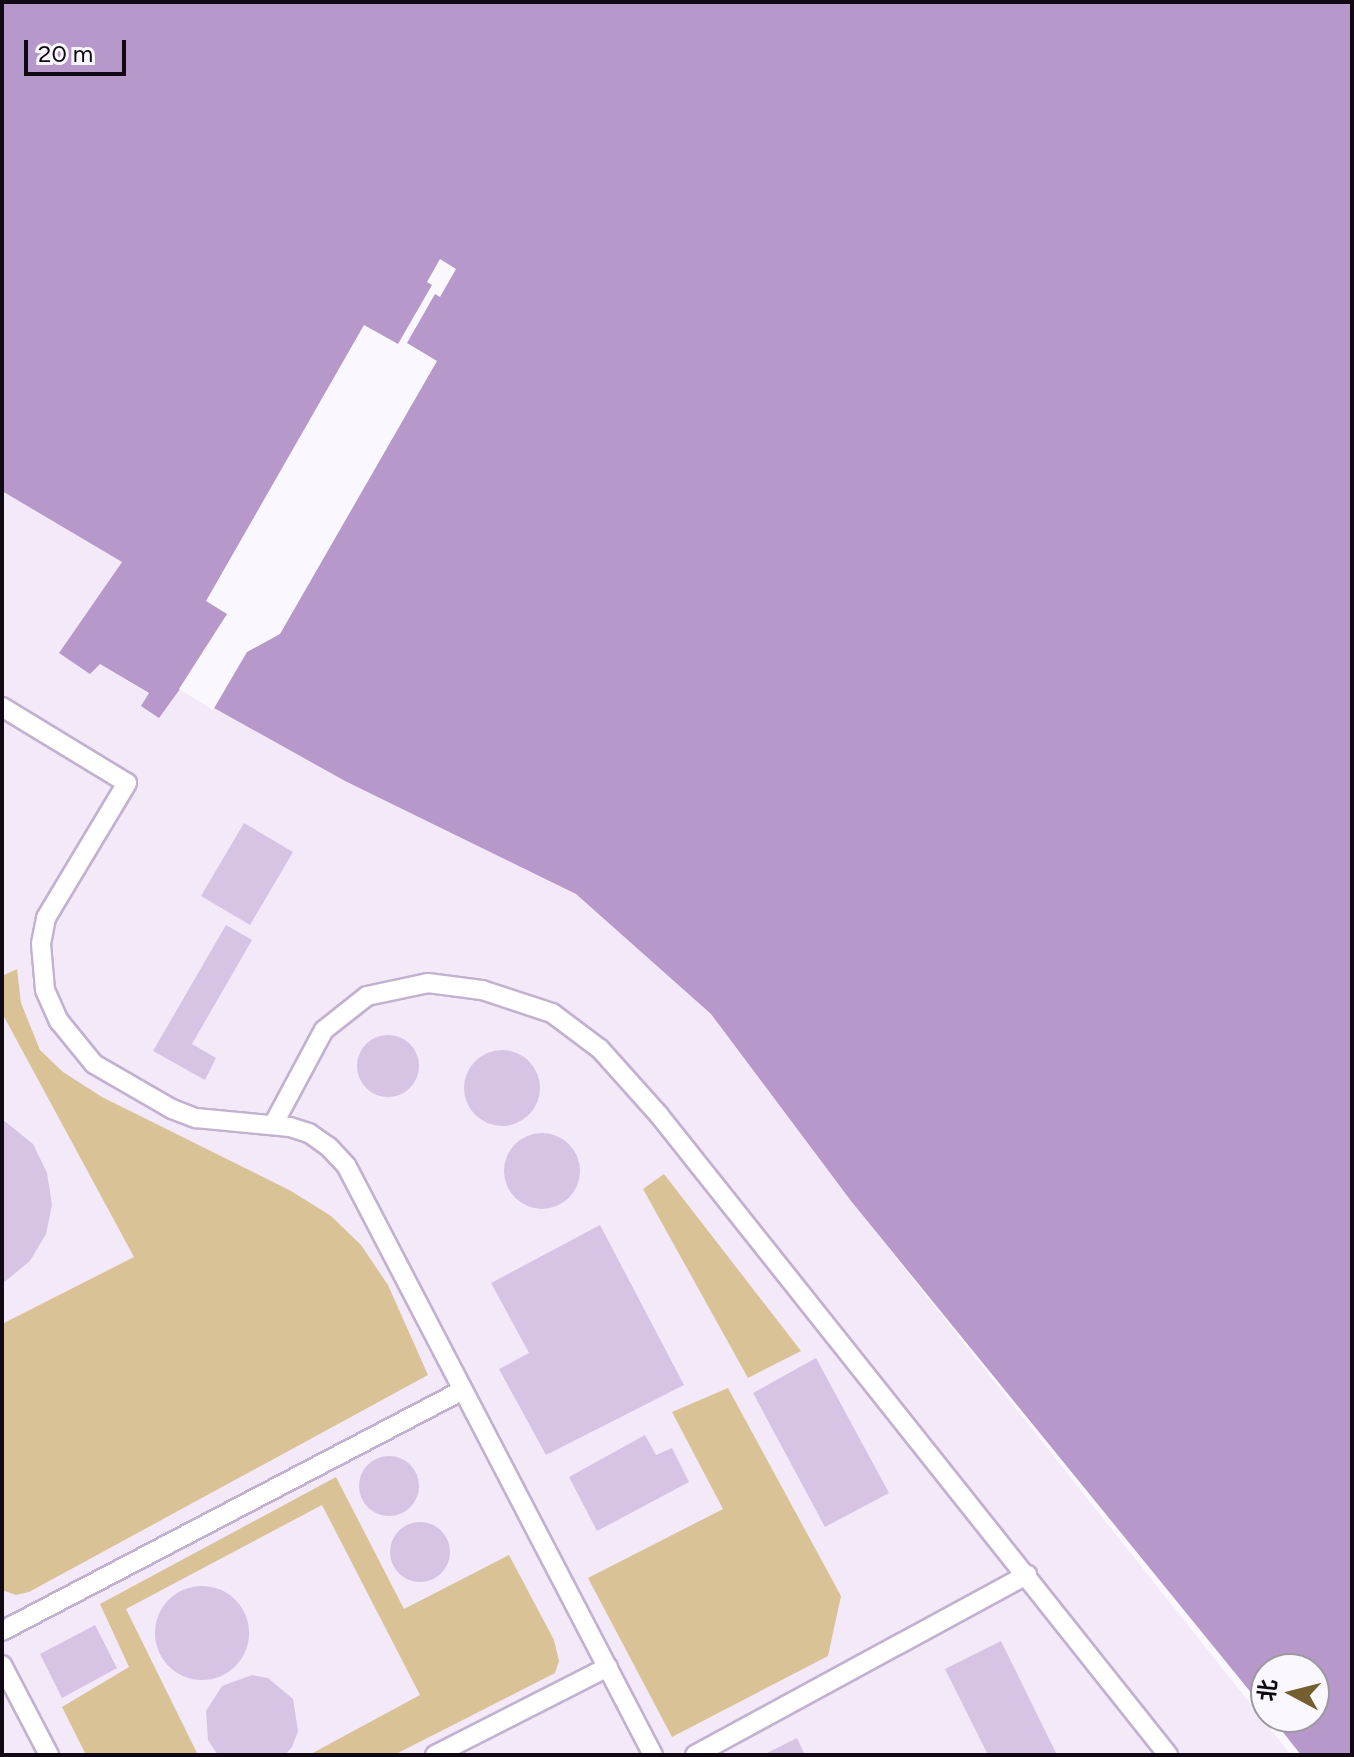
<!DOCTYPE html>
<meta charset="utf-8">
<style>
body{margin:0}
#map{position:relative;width:1354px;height:1757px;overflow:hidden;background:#fbf7fe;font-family:Figtree,"Noto Sans SC",sans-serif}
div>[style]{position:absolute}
.built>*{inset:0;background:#f3e9f9}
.green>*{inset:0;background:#d9c396}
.water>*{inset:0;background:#b699ca}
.pier>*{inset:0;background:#fbf7fe}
.building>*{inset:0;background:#d7c4e4}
.round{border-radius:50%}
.roads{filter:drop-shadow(2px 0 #c3b1d0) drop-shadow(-2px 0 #c3b1d0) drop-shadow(0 2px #c3b1d0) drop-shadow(0 -2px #c3b1d0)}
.service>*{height:18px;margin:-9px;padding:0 9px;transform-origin:9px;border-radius:9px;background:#fff}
span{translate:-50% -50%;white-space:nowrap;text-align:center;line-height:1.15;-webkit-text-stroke:7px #fbf7fe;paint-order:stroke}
.frame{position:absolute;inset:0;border:4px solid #100914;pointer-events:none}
.north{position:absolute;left:1250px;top:1653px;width:80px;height:80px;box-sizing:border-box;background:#fbf7fe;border:2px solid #9d98a0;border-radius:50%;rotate:277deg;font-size:22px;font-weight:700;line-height:32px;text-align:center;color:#100914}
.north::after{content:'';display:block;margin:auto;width:28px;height:36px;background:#755f2f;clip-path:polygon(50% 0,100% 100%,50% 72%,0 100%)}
.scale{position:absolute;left:24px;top:40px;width:102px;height:36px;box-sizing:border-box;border:4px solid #100914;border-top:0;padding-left:10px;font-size:24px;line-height:28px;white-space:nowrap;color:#100914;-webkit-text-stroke:6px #fbf7fe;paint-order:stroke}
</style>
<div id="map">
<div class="built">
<i style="clip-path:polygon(2px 491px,122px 562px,59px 653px,100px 664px,149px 694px,142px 706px,179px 689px,345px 781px,576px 894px,711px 1014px,851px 1201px,1291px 1755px,2px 1755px)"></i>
</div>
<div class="green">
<i style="clip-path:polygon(17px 969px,21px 1003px,40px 1050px,63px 1072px,102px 1097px,291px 1191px,331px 1216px,361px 1245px,388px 1285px,428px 1375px,29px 1592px,16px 1595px,2px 1590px,2px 1324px,134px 1257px,2px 1013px,2px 976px)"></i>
<i style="clip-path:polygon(664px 1174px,801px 1351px,748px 1378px,643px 1189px)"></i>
<i style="clip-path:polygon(728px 1388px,841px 1596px,828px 1656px,672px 1737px,588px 1578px,723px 1509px,672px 1412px)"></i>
<i style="clip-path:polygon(336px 1477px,404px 1609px,509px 1555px,554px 1640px,559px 1661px,555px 1673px,394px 1755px,309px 1755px,420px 1695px,322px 1505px,126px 1609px,198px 1755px,86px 1755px,62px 1707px,129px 1667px,100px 1604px)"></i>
</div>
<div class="water">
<i style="clip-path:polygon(2px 2px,1352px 2px,1352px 1755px,1301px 1755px,1271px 1717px,1314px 1717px,1314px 1669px,1266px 1669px,1266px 1711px,851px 1201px,711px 1014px,576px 894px,345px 781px,180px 689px,159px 718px,141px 706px,149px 693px,100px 664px,90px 674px,59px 653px,122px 562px,2px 491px)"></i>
</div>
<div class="pier">
<i style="clip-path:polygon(440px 259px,456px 269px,440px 297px,435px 294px,407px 343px,437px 361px,280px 634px,247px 652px,213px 710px,179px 689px,227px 614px,206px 601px,364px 325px,398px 344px,432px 285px,427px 282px)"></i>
</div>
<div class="building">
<i style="clip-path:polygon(244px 823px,293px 852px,250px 925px,201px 896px)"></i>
<i style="clip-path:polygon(226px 925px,252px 940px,192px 1044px,216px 1058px,205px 1080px,153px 1051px)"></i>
<i class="round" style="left:357px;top:1035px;width:62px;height:62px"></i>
<i class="round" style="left:464px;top:1050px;width:76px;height:76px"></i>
<i style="clip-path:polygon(2px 1119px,33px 1144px,47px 1173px,52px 1205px,46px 1234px,30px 1261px,2px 1284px)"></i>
<i class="round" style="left:504px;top:1133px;width:76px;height:76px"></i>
<i style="clip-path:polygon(600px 1225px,684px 1385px,546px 1455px,499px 1369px,529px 1353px,491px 1283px)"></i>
<i style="clip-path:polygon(816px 1358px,889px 1493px,825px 1527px,753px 1393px)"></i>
<i style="clip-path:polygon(645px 1435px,656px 1455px,672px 1448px,689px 1482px,597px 1531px,569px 1477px)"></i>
<i class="round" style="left:359px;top:1456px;width:60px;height:60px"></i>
<i class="round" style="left:390px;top:1522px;width:60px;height:60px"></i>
<i class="round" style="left:155px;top:1586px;width:94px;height:94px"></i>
<i style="clip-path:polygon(95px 1625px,117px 1668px,62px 1698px,40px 1654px)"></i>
<i style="clip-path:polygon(1001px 1641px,1057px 1755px,988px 1755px,945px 1669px)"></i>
<i style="clip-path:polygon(252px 1675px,268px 1678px,293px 1699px,298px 1731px,292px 1747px,285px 1755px,218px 1755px,208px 1740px,206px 1711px,222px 1686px)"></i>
<i style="clip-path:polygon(797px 1738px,805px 1755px,763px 1755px)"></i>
</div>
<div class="roads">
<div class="service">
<i style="left:2px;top:707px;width:146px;rotate:31.3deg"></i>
<i style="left:127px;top:783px;width:157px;rotate:121deg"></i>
<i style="left:46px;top:918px;width:26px;rotate:101deg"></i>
<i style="left:41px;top:944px;width:46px;rotate:85deg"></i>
<i style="left:45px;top:990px;width:34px;rotate:66deg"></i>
<i style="left:59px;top:1021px;width:55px;rotate:50.9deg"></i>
<i style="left:94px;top:1064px;width:90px;rotate:30deg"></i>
<i style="left:172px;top:1109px;width:26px;rotate:21deg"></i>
<i style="left:196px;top:1118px;width:94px;rotate:5.5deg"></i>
<i style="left:290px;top:1127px;width:20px;rotate:18deg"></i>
<i style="left:309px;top:1133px;width:24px;rotate:35deg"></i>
<i style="left:329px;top:1147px;width:25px;rotate:47deg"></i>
<i style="left:346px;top:1165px;width:665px;rotate:62.51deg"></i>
<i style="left:273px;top:1125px;width:108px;rotate:-61.8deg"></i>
<i style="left:324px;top:1030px;width:55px;rotate:-38.3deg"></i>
<i style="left:367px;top:996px;width:62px;rotate:-12deg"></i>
<i style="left:428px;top:983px;width:54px;rotate:7.4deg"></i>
<i style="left:482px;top:990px;width:74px;rotate:18.2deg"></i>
<i style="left:552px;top:1013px;width:60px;rotate:36.9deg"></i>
<i style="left:600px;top:1049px;width:89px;rotate:48.2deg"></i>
<i style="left:659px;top:1115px;width:818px;rotate:51.5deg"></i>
<i style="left:2px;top:1631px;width:520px;rotate:-27.6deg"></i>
<i style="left:2px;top:1665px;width:102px;rotate:62.4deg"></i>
<i style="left:435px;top:1755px;width:194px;rotate:-27deg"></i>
<i style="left:695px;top:1755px;width:378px;rotate:-28.5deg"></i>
</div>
</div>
<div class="frame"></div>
<div class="north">北</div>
<div class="scale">20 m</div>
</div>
